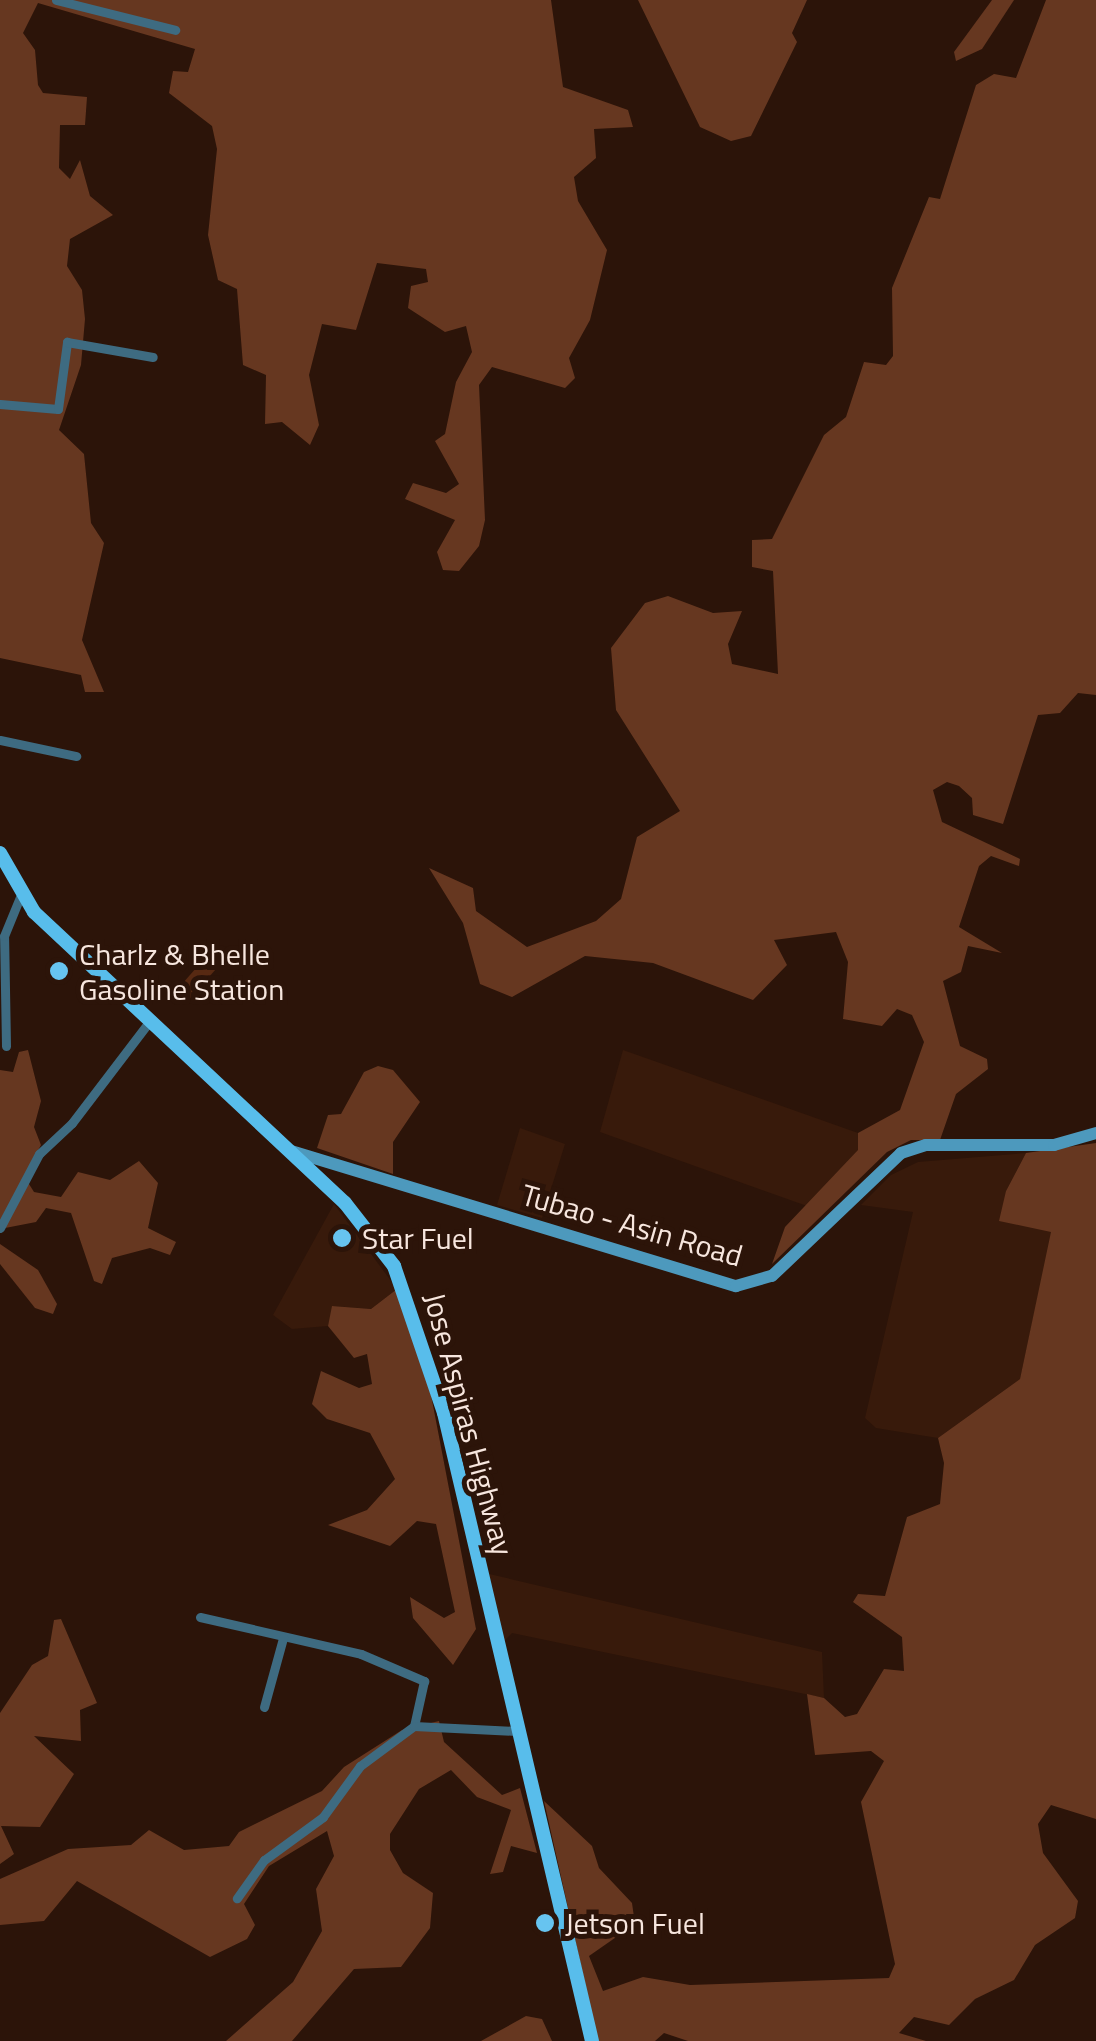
<!DOCTYPE html>
<style>
body{margin:0}
#map{position:relative;width:1096px;height:2041px;overflow:hidden;background:#2c1409;font-family:"Titillium Web",sans-serif}
div>[style]{position:absolute}
.built>*{inset:0;background:#381a0b}
.forest>*{inset:0;background:#663720}
.building>*{inset:0;background:#572912}
.street>*{height:9px;margin:-4.5px;padding:0 4.5px;transform-origin:4.5px;border-radius:4.5px;background:#3e6b81}
.secondary>*{height:12px;margin:-6px;padding:0 6px;transform-origin:6px;border-radius:6px;background:#4d99bd}
.primary>*{height:14px;margin:-7px;padding:0 7px;transform-origin:7px;border-radius:7px;background:#58bdeb}
.dots>*{width:28px;height:28px;translate:-50% -50%;box-sizing:border-box;border:5px solid #2c1409;border-radius:50%}
span{translate:-50% -50%;white-space:nowrap;text-align:center;line-height:1.15;-webkit-text-stroke:10px #2c1409;paint-order:stroke}
.poi-label{font-size:30px;color:#f7e6de}
.left{translate:0 -50%;text-align:left}
.street-label{font-size:30px;color:#f7e6de}
</style>
<div id="map">
<div class="built">
<i style="clip-path:polygon(623px 1050px,858px 1133px,859px 1150px,807px 1206px,600px 1132px)"></i>
<i style="clip-path:polygon(520px 1128px,565px 1144px,542px 1218px,497px 1205px)"></i>
<i style="clip-path:polygon(1026px 1153px,1006px 1191px,1052px 1232px,1020px 1379px,938px 1438px,876px 1428px,865px 1418px,913px 1212px,861px 1205px,891px 1175px,918px 1162px)"></i>
<i style="clip-path:polygon(334px 1204px,397px 1289px,371px 1309px,333px 1306px,328px 1326px,292px 1329px,273px 1315px)"></i>
<i style="clip-path:polygon(485px 1573px,822px 1652px,824px 1698px,512px 1633px,502px 1643px)"></i>
</div>
<div class="forest">
<i style="clip-path:polygon(0 0,551px 0,563px 87px,628px 110px,633px 127px,594px 129px,596px 158px,574px 177px,578px 201px,607px 250px,590px 320px,569px 358px,575px 378px,565px 388px,492px 367px,479px 385px,485px 520px,479px 546px,459px 571px,443px 570px,437px 552px,455px 520px,405px 499px,413px 483px,446px 493px,459px 484px,435px 441px,445px 434px,456px 382px,472px 352px,466px 326px,445px 332px,408px 308px,411px 286px,428px 282px,426px 269px,377px 263px,356px 330px,322px 324px,309px 375px,319px 425px,310px 445px,282px 422px,265px 424px,266px 375px,243px 365px,237px 289px,218px 280px,208px 235px,217px 149px,212px 126px,169px 93px,173px 71px,188px 72px,195px 49px,38px 3px,23px 33px,35px 50px,38px 85px,43px 93px,87px 97px,85px 125px,60px 125px,59px 168px,70px 179px,80px 160px,90px 196px,113px 215px,70px 239px,67px 266px,82px 290px,85px 319px,81px 365px,59px 430px,84px 454px,91px 523px,104px 543px,82px 640px,104px 692px,85px 692px,81px 675px,0 658px)"></i>
<i style="clip-path:polygon(638px 0,807px 0,792px 33px,797px 42px,751px 136px,731px 141px,700px 127px)"></i>
<i style="clip-path:polygon(992px 0,1014px 0,982px 49px,956px 61px,954px 52px)"></i>
<i style="clip-path:polygon(1046px 0,1096px 0,1096px 695px,1078px 693px,1060px 713px,1038px 715px,1003px 824px,973px 815px,972px 798px,959px 786px,947px 782px,933px 790px,942px 822px,1020px 859px,1019px 866px,991px 856px,979px 866px,959px 927px,1002px 953px,968px 946px,961px 972px,943px 981px,960px 1046px,987px 1059px,988px 1069px,956px 1094px,940px 1140px,911px 1140px,887px 1152px,772px 1264px,785px 1227px,858px 1150px,858px 1133px,900px 1110px,924px 1042px,912px 1015px,897px 1009px,882px 1026px,843px 1019px,848px 962px,836px 932px,774px 940px,787px 965px,753px 1000px,653px 963px,585px 956px,512px 997px,480px 984px,463px 923px,429px 868px,473px 888px,476px 911px,527px 947px,596px 921px,621px 899px,637px 837px,680px 811px,616px 710px,611px 648px,645px 603px,668px 596px,713px 613px,742px 611px,728px 644px,732px 664px,778px 674px,773px 571px,752px 567px,752px 540px,772px 539px,824px 435px,846px 417px,864px 362px,886px 365px,893px 356px,892px 288px,929px 197px,940px 199px,976px 85px,994px 74px,1016px 78px)"></i>
<i style="clip-path:polygon(28px 1050px,41px 1101px,34px 1127px,41px 1145px,24px 1176px,34px 1192px,61px 1197px,78px 1172px,110px 1180px,139px 1161px,158px 1183px,148px 1228px,176px 1242px,170px 1255px,150px 1248px,112px 1258px,102px 1284px,94px 1281px,71px 1213px,46px 1208px,36px 1222px,0 1229px,0 1070px,13px 1072px,19px 1052px)"></i>
<i style="clip-path:polygon(378px 1066px,393px 1070px,420px 1102px,393px 1142px,393px 1174px,317px 1148px,328px 1115px,341px 1114px,364px 1072px)"></i>
<i style="clip-path:polygon(1096px 1143px,1096px 1819px,1051px 1805px,1038px 1824px,1043px 1853px,1078px 1901px,1075px 1918px,1035px 1945px,1014px 1980px,975px 1999px,949px 2025px,914px 2017px,899px 2033px,926px 2041px,688px 2041px,664px 2033px,655px 2041px,598px 2041px,544px 1801px,592px 1846px,599px 1868px,632px 1903px,635px 1924px,589px 1956px,603px 1991px,643px 1977px,690px 1985px,889px 1978px,895px 1964px,861px 1802px,884px 1761px,871px 1751px,815px 1755px,807px 1694px,824px 1698px,845px 1717px,857px 1714px,884px 1669px,904px 1671px,902px 1637px,853px 1602px,858px 1594px,885px 1596px,907px 1517px,940px 1504px,944px 1463px,938px 1438px,1020px 1379px,1051px 1232px,999px 1221px,1006px 1191px,1026px 1153px)"></i>
<i style="clip-path:polygon(0 1244px,38px 1270px,57px 1304px,53px 1314px,35px 1308px,0 1264px)"></i>
<i style="clip-path:polygon(397px 1289px,431px 1395px,476px 1629px,453px 1665px,413px 1618px,410px 1597px,444px 1618px,455px 1612px,436px 1524px,417px 1521px,390px 1546px,328px 1525px,367px 1510px,395px 1479px,370px 1433px,327px 1419px,312px 1404px,321px 1371px,359px 1388px,372px 1384px,367px 1354px,354px 1358px,328px 1326px,332px 1306px,371px 1309px)"></i>
<i style="clip-path:polygon(61px 1619px,97px 1703px,80px 1710px,81px 1741px,34px 1736px,74px 1774px,40px 1827px,1px 1826px,14px 1854px,0 1864px,0 1713px,32px 1665px,48px 1656px,54px 1620px)"></i>
<i style="clip-path:polygon(439px 1721px,444px 1742px,502px 1795px,520px 1788px,537px 1853px,511px 1846px,503px 1872px,490px 1874px,511px 1810px,477px 1797px,451px 1770px,419px 1789px,390px 1834px,390px 1850px,403px 1873px,433px 1893px,430px 1928px,401px 1967px,354px 1969px,292px 2041px,226px 2041px,293px 1982px,322px 1931px,316px 1889px,334px 1856px,327px 1831px,269px 1866px,244px 1904px,255px 1925px,247px 1939px,210px 1957px,77px 1881px,44px 1921px,0 1925px,0 1879px,68px 1849px,131px 1845px,149px 1830px,184px 1850px,229px 1846px,239px 1832px,322px 1791px,344px 1767px,402px 1730px)"></i>
<i style="clip-path:polygon(526px 2016px,542px 2019px,552px 2041px,481px 2041px)"></i>
</div>
<div class="building">
<i style="clip-path:polygon(204px 959px,216px 969px,187px 1002px,175px 992px)"></i>
</div>
<div class="street">
<i style="left:56px;top:0;width:123px;rotate:14.1deg"></i>
<i style="left:0;top:404px;width:58px;rotate:4.9deg"></i>
<i style="left:58px;top:409px;width:68px;rotate:-82.3deg"></i>
<i style="left:67px;top:342px;width:87px;rotate:9.9deg"></i>
<i style="left:0;top:740px;width:78px;rotate:11.9deg"></i>
<i style="left:6px;top:1046px;width:110px;rotate:-91deg"></i>
<i style="left:4px;top:936px;width:42px;rotate:-67.7deg"></i>
<i style="left:0;top:1228px;width:84px;rotate:-62.2deg"></i>
<i style="left:39px;top:1154px;width:45px;rotate:-43.2deg"></i>
<i style="left:72px;top:1123px;width:127px;rotate:-52.7deg"></i>
<i style="left:200px;top:1617px;width:165px;rotate:12.9deg"></i>
<i style="left:361px;top:1654px;width:69px;rotate:23.2deg"></i>
<i style="left:424px;top:1681px;width:46px;rotate:102.5deg"></i>
<i style="left:414px;top:1726px;width:67px;rotate:143.5deg"></i>
<i style="left:360px;top:1766px;width:63px;rotate:126deg"></i>
<i style="left:323px;top:1817px;width:73px;rotate:143.9deg"></i>
<i style="left:264px;top:1860px;width:47px;rotate:125.4deg"></i>
<i style="left:264px;top:1707px;width:72px;rotate:-74.6deg"></i>
<i style="left:414px;top:1726px;width:102px;rotate:2.8deg"></i>
</div>
<div class="secondary">
<i style="left:291px;top:1151px;width:465px;rotate:16.9deg"></i>
<i style="left:736px;top:1286px;width:37px;rotate:-16deg"></i>
<i style="left:772px;top:1276px;width:178px;rotate:-43.6deg"></i>
<i style="left:901px;top:1153px;width:26px;rotate:-18deg"></i>
<i style="left:926px;top:1145px;width:128px"></i>
<i style="left:1054px;top:1145px;width:44px;rotate:-15.9deg"></i>
</div>
<div class="primary">
<i style="left:0;top:853px;width:68px;rotate:60deg"></i>
<i style="left:34px;top:912px;width:426px;rotate:43.1deg"></i>
<i style="left:345px;top:1203px;width:80px;rotate:52.1deg"></i>
<i style="left:394px;top:1266px;width:155px;rotate:71.2deg"></i>
<i style="left:444px;top:1413px;width:645px;rotate:76.74deg"></i>
</div>
<div class="dots">
<i style="left:59px;top:971px;background:#67c4f0"></i>
<i style="left:342px;top:1238px;background:#67c4f0"></i>
<i style="left:545px;top:1923px;background:#67c4f0"></i>
</div>
<div class="poi-label">
<span class="left" style="left:79px;top:971px">Charlz &amp; Bhelle<br>Gasoline Station</span>
<span class="left" style="left:362px;top:1238px">Star Fuel</span>
<span class="left" style="left:565px;top:1923px">Jetson Fuel</span>
</div>
<div class="street-label">
<span style="left:632px;top:1225px;rotate:16deg">Tubao - Asin Road</span>
<span style="left:469px;top:1424px;rotate:75deg">Jose Aspiras Highway</span>
</div>
</div>
